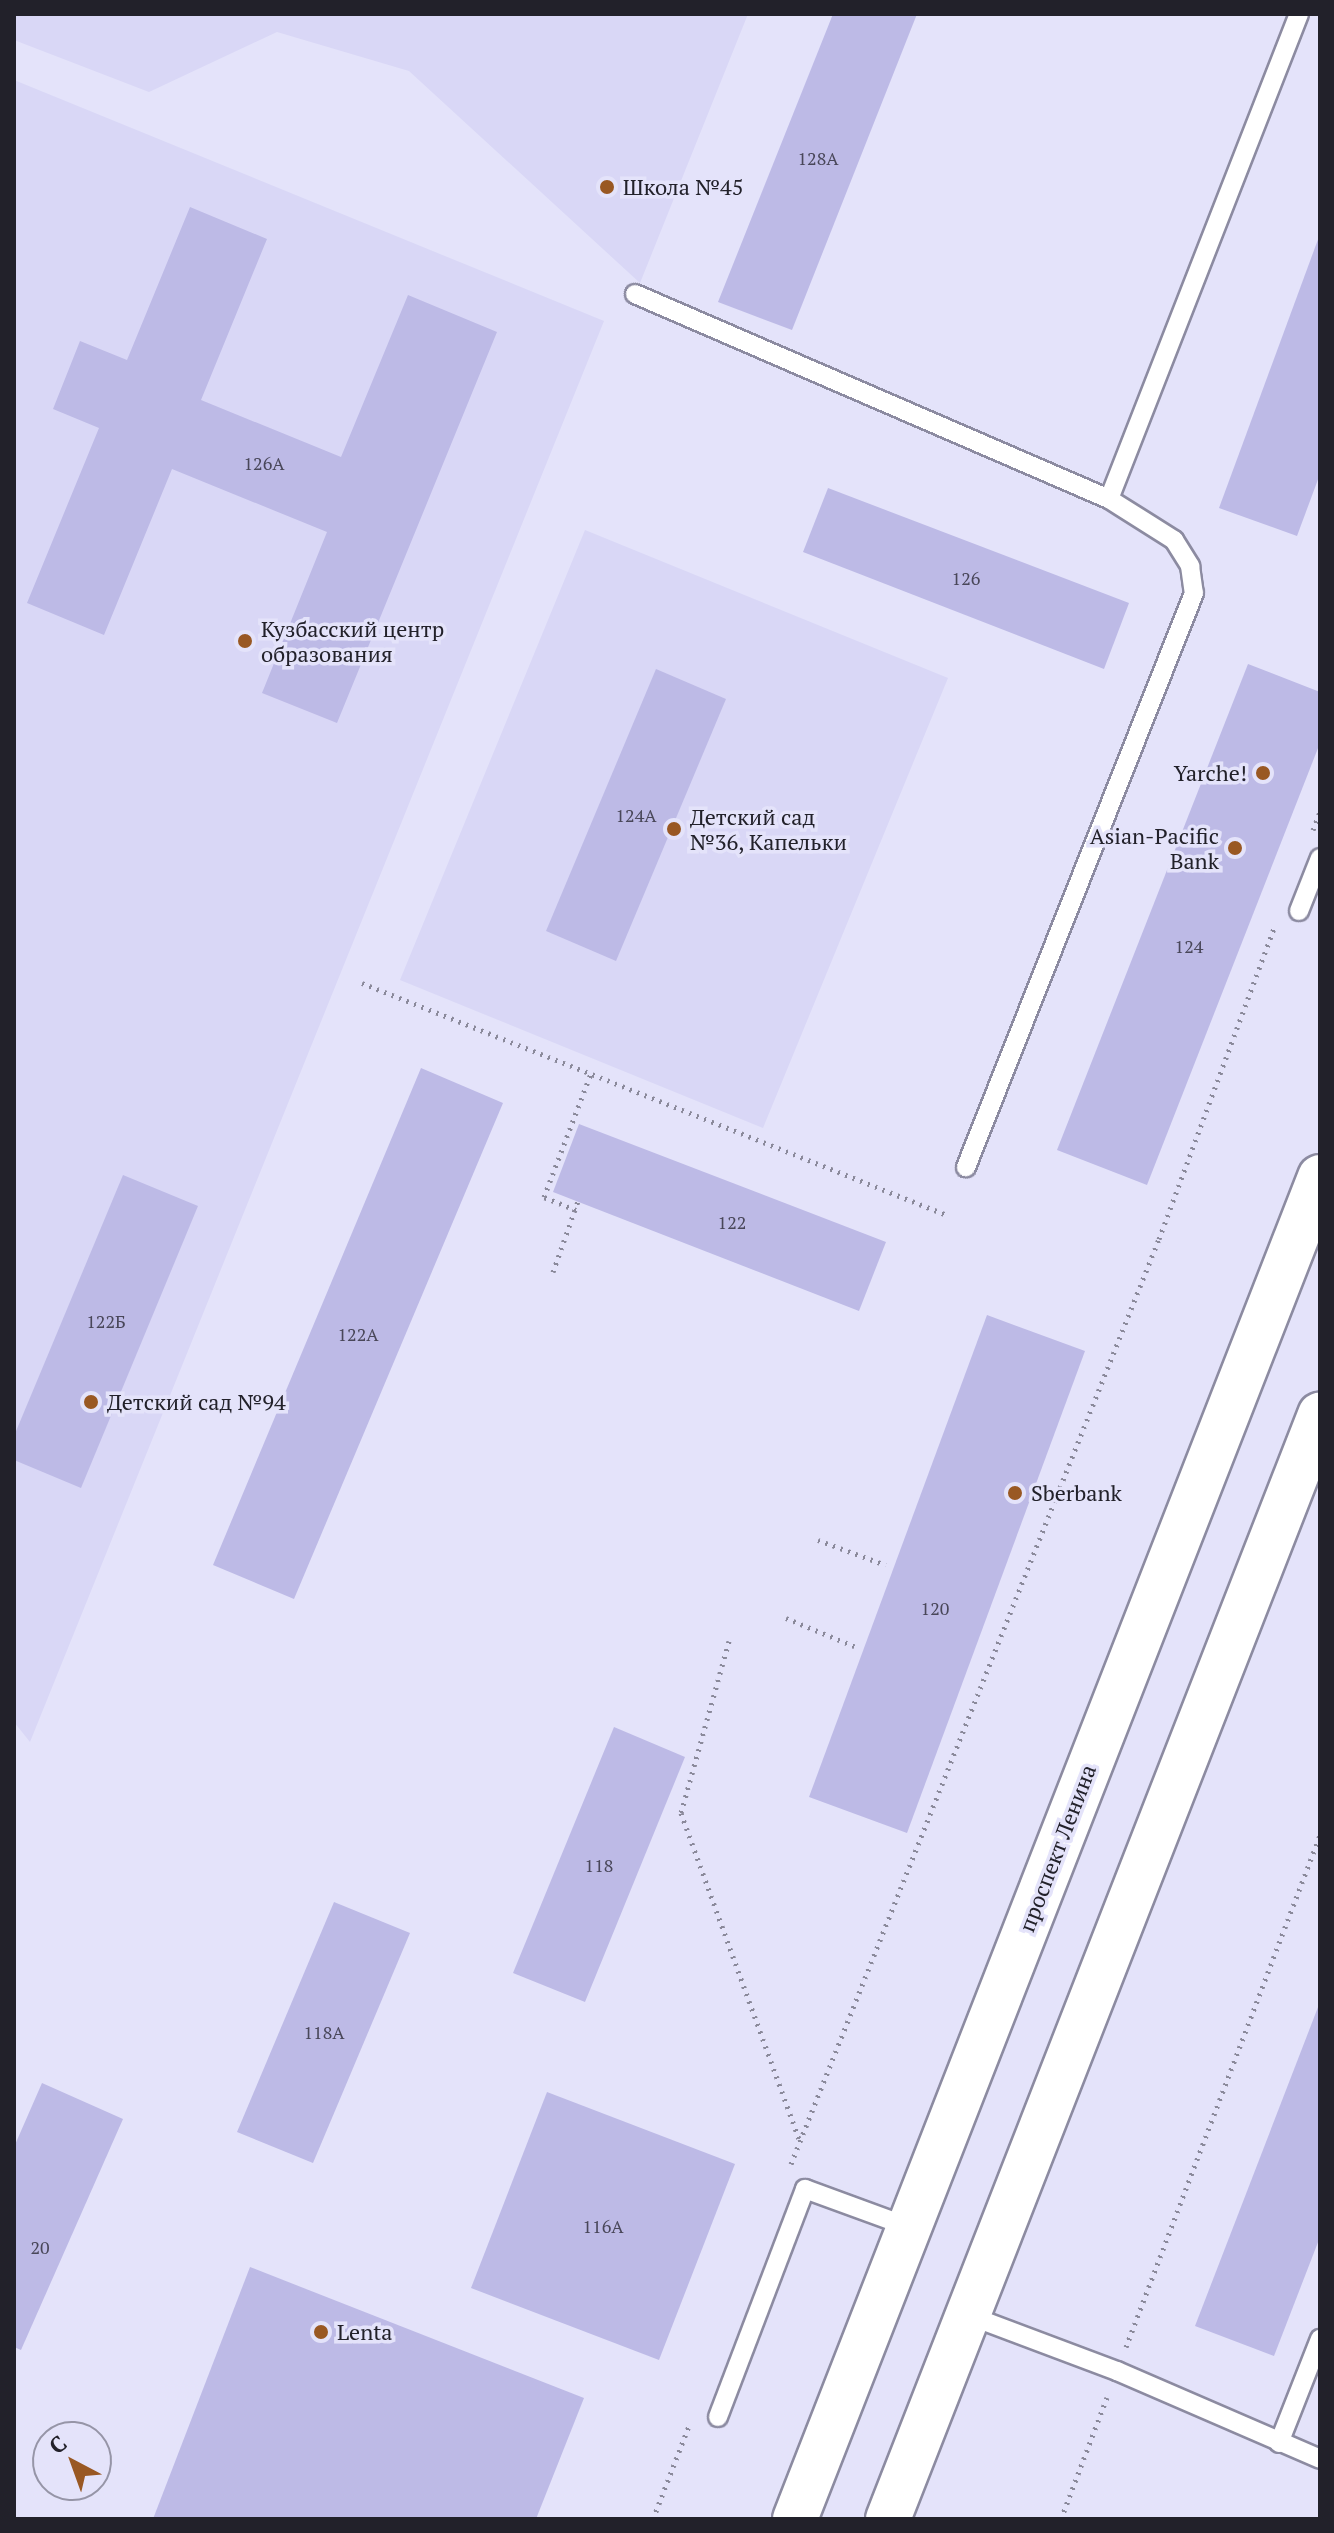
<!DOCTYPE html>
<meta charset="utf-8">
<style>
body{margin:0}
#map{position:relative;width:1334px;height:2533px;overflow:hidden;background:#e4e3fa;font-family:"PT Serif",serif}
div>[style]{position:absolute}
.built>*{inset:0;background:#d9d7f6}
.building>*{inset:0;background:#bdbae6}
.path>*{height:5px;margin-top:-2.5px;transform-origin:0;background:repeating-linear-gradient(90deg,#8a899a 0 2px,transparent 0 8px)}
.roads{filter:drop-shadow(2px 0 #8c8ba1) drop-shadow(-2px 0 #8c8ba1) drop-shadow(0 2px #8c8ba1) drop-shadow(0 -2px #8c8ba1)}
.lane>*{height:18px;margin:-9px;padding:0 9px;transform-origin:9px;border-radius:9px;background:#fff}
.secondary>*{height:44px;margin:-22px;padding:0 22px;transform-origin:22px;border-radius:22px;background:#fff}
.dots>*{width:22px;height:22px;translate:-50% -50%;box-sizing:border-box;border:4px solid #e4e3fa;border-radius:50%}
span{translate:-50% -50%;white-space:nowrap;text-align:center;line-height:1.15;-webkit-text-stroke:7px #e4e3fa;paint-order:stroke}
.number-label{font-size:18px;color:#494759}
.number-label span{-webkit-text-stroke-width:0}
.poi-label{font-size:22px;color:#22212a}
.left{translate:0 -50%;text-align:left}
.right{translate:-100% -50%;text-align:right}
.street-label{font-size:22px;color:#22212a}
.frame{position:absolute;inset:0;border:16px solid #22212a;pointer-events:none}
.north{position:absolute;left:32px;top:2421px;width:80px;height:80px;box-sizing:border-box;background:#e4e3fa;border:2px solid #9695a7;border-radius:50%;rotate:319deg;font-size:22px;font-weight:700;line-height:32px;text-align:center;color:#22212a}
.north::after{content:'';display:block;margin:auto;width:28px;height:36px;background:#995823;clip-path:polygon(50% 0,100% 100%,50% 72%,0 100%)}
</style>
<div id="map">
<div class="built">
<i style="clip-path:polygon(14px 14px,748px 14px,640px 283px,409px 71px,277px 32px,149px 92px,14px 40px)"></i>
<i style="clip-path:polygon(14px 80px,604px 321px,30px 1742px,14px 1722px)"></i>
<i style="clip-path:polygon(585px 530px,948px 678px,763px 1128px,400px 980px)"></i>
</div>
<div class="building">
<i style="clip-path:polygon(833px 14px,917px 14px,792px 330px,718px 302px)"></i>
<i style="clip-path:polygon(190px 207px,267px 239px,201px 400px,341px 457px,408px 295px,497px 332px,337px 723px,262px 693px,327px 532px,172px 469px,104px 635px,27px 603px,99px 428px,53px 409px,80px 341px,127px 360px)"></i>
<i style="clip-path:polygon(1320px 234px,1320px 474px,1297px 536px,1219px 508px)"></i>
<i style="clip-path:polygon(828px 488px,1129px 603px,1104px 669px,803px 552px)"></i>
<i style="clip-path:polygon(1248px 664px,1320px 692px,1320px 743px,1147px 1185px,1057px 1150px)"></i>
<i style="clip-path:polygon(656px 669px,726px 699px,616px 961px,546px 931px)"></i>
<i style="clip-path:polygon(421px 1068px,503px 1103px,294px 1599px,213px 1565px)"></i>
<i style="clip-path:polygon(579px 1124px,886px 1242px,859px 1311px,553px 1192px)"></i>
<i style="clip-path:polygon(123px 1175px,198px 1206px,81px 1488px,14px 1460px,14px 1436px)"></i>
<i style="clip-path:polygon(987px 1315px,1085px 1351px,907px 1833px,809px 1797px)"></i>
<i style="clip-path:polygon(614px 1727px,685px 1757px,585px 2002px,513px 1973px)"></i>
<i style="clip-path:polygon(334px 1902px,410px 1933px,313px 2163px,237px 2132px)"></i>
<i style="clip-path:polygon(1320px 2002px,1320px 2237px,1274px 2356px,1195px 2326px)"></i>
<i style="clip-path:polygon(42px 2083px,123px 2119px,21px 2350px,14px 2347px,14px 2147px)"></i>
<i style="clip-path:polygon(547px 2092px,735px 2164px,659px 2360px,471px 2288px)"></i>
<i style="clip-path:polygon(250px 2267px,584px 2398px,536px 2519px,153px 2519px)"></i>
</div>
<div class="path">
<i style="left:1313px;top:830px;width:19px;rotate:-69deg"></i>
<i style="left:362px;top:983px;width:629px;rotate:21.63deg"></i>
<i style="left:576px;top:1210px;width:35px;rotate:-158deg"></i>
<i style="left:544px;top:1197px;width:133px;rotate:-69.2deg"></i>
<i style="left:553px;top:1272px;width:75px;rotate:-70.6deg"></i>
<i style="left:818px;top:1540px;width:72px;rotate:20.2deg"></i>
<i style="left:786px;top:1618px;width:74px;rotate:22.4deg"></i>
<i style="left:729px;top:1641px;width:179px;rotate:105.6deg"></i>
<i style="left:681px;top:1813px;width:349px;rotate:70.1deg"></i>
<i style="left:791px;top:2164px;width:996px;rotate:-68.31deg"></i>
<i style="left:1159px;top:1239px;width:335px;rotate:-69.7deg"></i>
<i style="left:1126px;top:2347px;width:548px;rotate:-69.25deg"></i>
<i style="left:653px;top:2519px;width:103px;rotate:-68.9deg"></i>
<i style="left:1061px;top:2519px;width:130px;rotate:-69.3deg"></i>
</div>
<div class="roads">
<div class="lane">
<i style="left:635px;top:294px;width:516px;rotate:23.39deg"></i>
<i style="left:1109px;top:499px;width:77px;rotate:32.2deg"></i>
<i style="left:1174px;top:540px;width:31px;rotate:58deg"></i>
<i style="left:1190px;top:566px;width:27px;rotate:82deg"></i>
<i style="left:1194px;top:593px;width:618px;rotate:111.66deg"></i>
<i style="left:1109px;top:499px;width:521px;rotate:-68.61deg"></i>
<i style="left:1299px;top:911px;width:57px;rotate:-68.4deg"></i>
<i style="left:968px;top:2315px;width:159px;rotate:20.6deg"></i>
<i style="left:1117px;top:2371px;width:221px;rotate:23.4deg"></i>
<i style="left:718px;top:2417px;width:244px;rotate:-69.1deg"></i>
<i style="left:805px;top:2189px;width:111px;rotate:20.1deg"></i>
<i style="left:1279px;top:2443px;width:112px;rotate:-68.5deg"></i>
</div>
<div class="secondary">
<i style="left:795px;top:2519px;width:1441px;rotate:-68.63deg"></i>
<i style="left:888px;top:2519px;width:1186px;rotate:-68.63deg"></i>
</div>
</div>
<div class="dots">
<i style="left:607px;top:187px;background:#995823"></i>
<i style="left:245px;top:641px;background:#995823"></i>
<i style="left:1263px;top:773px;background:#995823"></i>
<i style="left:674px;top:829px;background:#995823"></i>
<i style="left:1235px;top:848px;background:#995823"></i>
<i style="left:91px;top:1402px;background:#995823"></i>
<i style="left:1015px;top:1493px;background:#995823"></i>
<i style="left:321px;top:2332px;background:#995823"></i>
</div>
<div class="number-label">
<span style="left:818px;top:158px">128А</span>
<span style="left:264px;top:463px">126А</span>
<span style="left:966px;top:578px">126</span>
<span style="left:636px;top:815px">124А</span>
<span style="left:1189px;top:946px">124</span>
<span style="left:732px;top:1222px">122</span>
<span style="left:106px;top:1321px">122Б</span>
<span style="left:358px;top:1334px">122А</span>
<span style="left:935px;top:1608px">120</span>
<span style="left:599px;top:1865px">118</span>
<span style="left:324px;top:2032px">118А</span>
<span style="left:603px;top:2226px">116А</span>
<span style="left:40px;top:2247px">20</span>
</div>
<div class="poi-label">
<span class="left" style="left:623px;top:187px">Школа №45</span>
<span class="left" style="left:261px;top:641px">Кузбасский центр<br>образования</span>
<span class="right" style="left:1247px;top:773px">Yarche!</span>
<span class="left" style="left:690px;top:829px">Детский сад<br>№36, Капельки</span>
<span class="right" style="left:1219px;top:848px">Asian-Pacific<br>Bank</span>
<span class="left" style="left:107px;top:1402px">Детский сад №94</span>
<span class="left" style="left:1031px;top:1493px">Sberbank</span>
<span class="left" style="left:337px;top:2332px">Lenta</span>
</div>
<div class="street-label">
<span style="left:1057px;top:1848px;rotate:-69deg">проспект Ленина</span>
</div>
<div class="frame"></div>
<div class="north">С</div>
</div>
